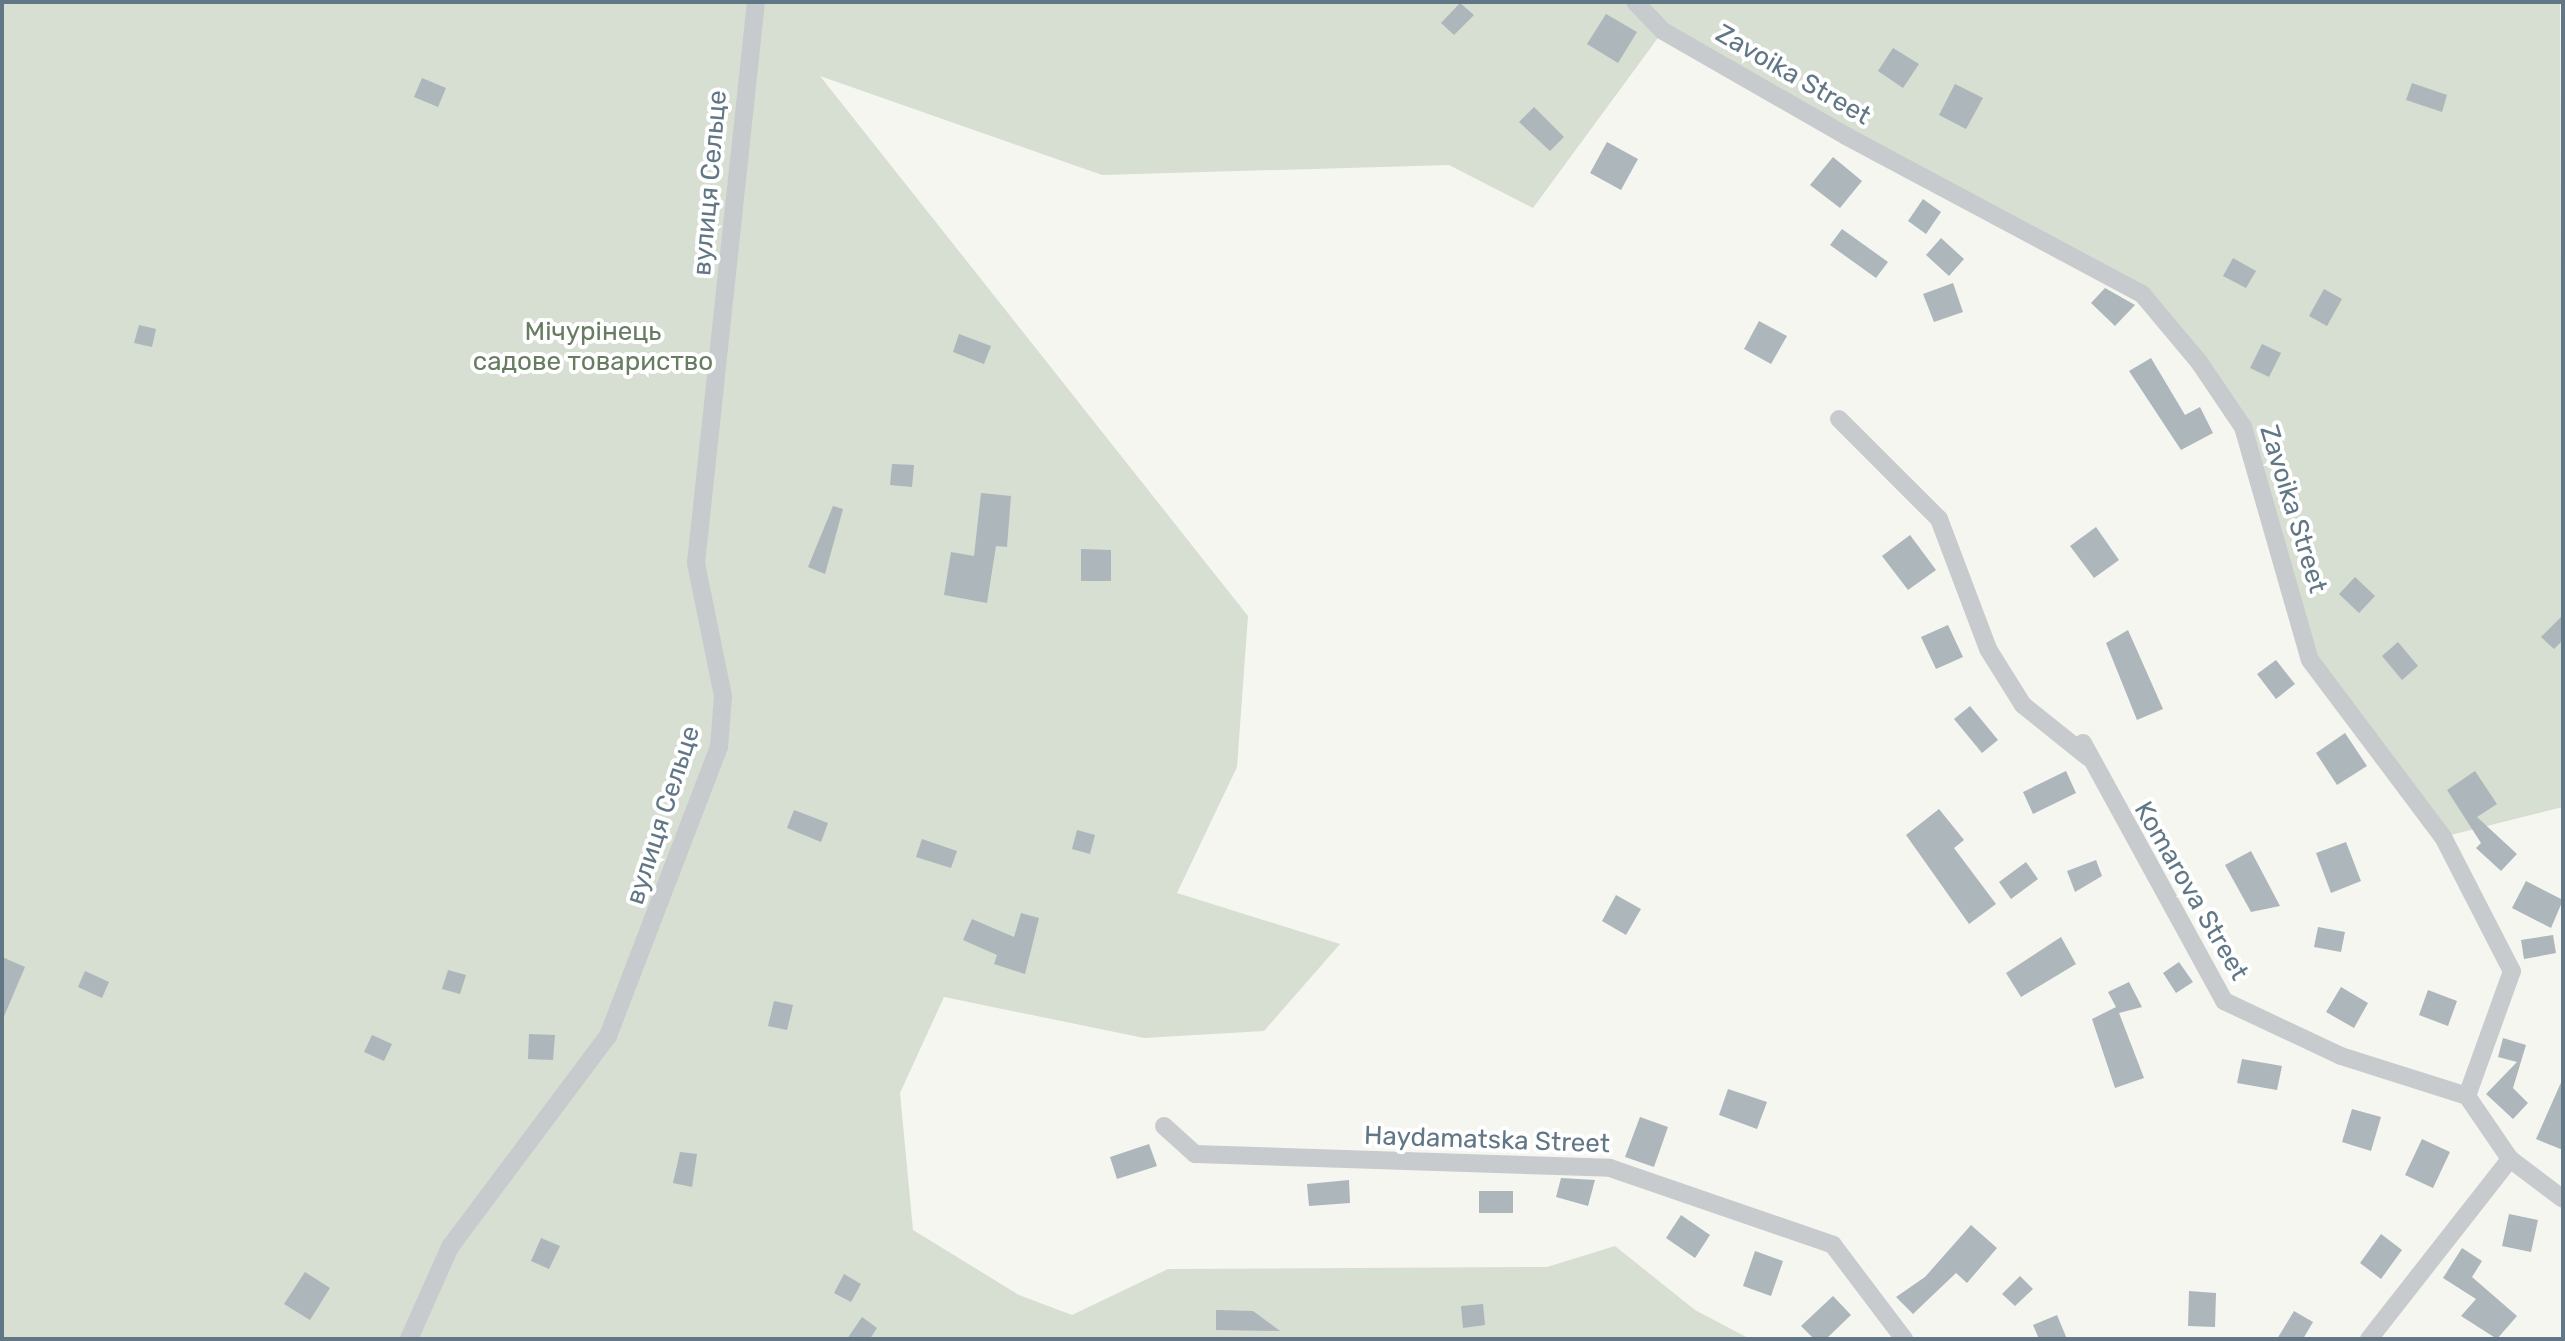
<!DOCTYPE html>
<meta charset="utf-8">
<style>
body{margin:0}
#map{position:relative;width:2565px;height:1341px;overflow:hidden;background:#f6f6f1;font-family:Rubik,sans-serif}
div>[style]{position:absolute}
.green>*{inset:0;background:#d7ded2}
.building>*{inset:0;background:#acb6bb}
.minor>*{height:18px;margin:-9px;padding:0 9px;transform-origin:9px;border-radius:9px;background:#c8cbce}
span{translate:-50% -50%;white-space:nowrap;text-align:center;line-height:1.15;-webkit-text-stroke:8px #fff;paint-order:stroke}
.street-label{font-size:26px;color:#617786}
.park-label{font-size:26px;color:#677c61}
.frame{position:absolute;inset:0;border:4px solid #617786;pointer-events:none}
</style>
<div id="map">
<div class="green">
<i style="clip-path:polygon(2px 2px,2560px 2px,2563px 807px,2443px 837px,2310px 660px,2243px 427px,2142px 294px,1663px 31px,1533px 208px,1449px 165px,1102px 175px,820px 76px,1248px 616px,1237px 767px,1177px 893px,1340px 944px,1264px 1031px,1144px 1038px,944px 997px,900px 1093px,913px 1230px,1019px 1295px,1072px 1315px,1168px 1269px,1547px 1267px,1615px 1246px,1695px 1310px,1750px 1339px,2px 1339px)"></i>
</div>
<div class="building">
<i style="clip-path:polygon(1460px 3px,1474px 15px,1454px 35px,1441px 23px)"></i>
<i style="clip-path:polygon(1606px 14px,1637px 32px,1618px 63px,1587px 44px)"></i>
<i style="clip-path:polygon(1893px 48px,1919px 64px,1903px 88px,1878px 71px)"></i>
<i style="clip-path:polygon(422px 78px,446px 88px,438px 107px,414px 97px)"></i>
<i style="clip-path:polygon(2412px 83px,2447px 95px,2442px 112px,2406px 100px)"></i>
<i style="clip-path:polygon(1955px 84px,1983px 98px,1966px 129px,1939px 115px)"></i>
<i style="clip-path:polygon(1534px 107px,1564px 137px,1550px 151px,1519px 122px)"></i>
<i style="clip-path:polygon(1607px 142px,1638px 159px,1621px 190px,1590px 173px)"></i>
<i style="clip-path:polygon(1833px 157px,1862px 181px,1840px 208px,1810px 185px)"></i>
<i style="clip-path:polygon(1923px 199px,1941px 212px,1926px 234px,1908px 221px)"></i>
<i style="clip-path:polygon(1842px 229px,1888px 262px,1876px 278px,1830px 245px)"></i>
<i style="clip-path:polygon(1941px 238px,1964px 259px,1949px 276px,1926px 255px)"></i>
<i style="clip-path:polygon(2233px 258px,2256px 271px,2246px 288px,2223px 276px)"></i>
<i style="clip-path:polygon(1953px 283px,1963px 312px,1934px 322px,1923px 294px)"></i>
<i style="clip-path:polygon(2105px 288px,2135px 305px,2115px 326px,2091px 303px)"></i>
<i style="clip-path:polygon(2324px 289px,2342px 299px,2327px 326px,2309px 316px)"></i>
<i style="clip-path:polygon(1759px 321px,1787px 336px,1771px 364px,1744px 349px)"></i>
<i style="clip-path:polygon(139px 325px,156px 329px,152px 347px,134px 343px)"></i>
<i style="clip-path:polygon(959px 334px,991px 346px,984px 364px,953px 352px)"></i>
<i style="clip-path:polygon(2262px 344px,2281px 353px,2269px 377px,2250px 368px)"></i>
<i style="clip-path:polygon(2151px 358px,2185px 415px,2200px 407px,2213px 433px,2181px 450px,2129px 371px)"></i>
<i style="clip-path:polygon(892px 464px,914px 465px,912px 487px,890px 485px)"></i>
<i style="clip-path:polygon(981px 493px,1011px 496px,1007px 547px,996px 546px,987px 603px,944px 595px,951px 552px,974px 556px)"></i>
<i style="clip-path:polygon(833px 506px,843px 509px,825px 574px,808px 567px)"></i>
<i style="clip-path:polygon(2096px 527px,2119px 560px,2094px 578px,2070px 546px)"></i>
<i style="clip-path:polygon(1910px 535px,1936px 570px,1908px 590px,1882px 556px)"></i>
<i style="clip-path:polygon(1081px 549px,1111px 550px,1111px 581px,1081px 581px)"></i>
<i style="clip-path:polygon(2355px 577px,2375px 596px,2359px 613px,2339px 594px)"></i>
<i style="clip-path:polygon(2563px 615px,2563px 640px,2554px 649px,2541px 637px)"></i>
<i style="clip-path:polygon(1948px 625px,1963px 657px,1936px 669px,1921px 637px)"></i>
<i style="clip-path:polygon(2128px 630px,2163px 709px,2137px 720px,2106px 643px)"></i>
<i style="clip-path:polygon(2398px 642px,2418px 666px,2402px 680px,2382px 656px)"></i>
<i style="clip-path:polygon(2276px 660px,2295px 684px,2276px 699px,2257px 674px)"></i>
<i style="clip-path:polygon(1970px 706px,1998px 740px,1982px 753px,1954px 719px)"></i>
<i style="clip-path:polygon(2345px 733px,2367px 766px,2337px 785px,2316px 753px)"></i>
<i style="clip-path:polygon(2066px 771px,2076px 793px,2033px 814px,2023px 792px)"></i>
<i style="clip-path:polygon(2475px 771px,2497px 804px,2477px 817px,2517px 854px,2501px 871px,2476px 848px,2481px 843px,2447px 790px)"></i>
<i style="clip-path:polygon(1939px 809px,1964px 840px,1954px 848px,1996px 904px,1969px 924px,1906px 835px)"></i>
<i style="clip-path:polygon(794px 810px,828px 823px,821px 842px,787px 828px)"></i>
<i style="clip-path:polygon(1077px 830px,1095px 835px,1090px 854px,1072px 849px)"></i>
<i style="clip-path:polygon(922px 839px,957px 851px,951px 868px,916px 857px)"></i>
<i style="clip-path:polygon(2346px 842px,2361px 881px,2331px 893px,2316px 853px)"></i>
<i style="clip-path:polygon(2251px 851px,2280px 906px,2251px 912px,2225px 865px)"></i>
<i style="clip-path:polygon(2096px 860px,2102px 876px,2075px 892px,2067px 871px)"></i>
<i style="clip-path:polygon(2026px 862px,2038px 879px,2011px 899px,1999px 882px)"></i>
<i style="clip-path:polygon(2526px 881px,2563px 900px,2551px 928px,2512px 908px)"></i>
<i style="clip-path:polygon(1616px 895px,1641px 909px,1626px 935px,1602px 921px)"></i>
<i style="clip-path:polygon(1021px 913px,1039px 918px,1025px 974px,994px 964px,997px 955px,963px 940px,972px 919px,1014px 937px)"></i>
<i style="clip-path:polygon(2318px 927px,2345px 932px,2341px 952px,2314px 947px)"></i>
<i style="clip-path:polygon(2553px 935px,2556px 953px,2524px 959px,2521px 940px)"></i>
<i style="clip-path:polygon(2061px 937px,2076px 964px,2021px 997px,2006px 973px)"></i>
<i style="clip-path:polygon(2px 957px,25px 967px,2px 1021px)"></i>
<i style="clip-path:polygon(2179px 962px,2193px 982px,2176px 993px,2163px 973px)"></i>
<i style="clip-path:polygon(448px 970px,466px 975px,460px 994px,442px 989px)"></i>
<i style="clip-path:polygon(85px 971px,109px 982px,102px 998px,78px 987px)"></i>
<i style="clip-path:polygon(2129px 982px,2142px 1007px,2119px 1013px,2144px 1078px,2115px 1088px,2092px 1019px,2116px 1007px,2108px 992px)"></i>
<i style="clip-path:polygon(2341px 987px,2368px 1003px,2354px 1028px,2326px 1012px)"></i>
<i style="clip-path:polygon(2428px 990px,2457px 1001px,2448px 1026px,2419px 1015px)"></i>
<i style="clip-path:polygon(774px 1001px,793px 1005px,787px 1030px,768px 1026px)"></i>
<i style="clip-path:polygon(529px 1034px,555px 1035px,553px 1060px,528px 1059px)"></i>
<i style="clip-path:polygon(372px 1035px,392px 1044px,384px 1061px,364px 1052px)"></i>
<i style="clip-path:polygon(2503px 1038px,2526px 1045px,2513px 1088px,2528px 1103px,2513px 1119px,2486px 1094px,2517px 1062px,2498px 1057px)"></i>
<i style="clip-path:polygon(2242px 1059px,2282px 1066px,2277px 1090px,2237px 1083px)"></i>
<i style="clip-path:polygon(2563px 1078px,2563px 1150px,2536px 1139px)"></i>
<i style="clip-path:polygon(1728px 1089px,1767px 1102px,1757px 1129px,1719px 1115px)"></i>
<i style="clip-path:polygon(2352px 1109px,2381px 1117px,2371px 1151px,2342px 1142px)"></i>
<i style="clip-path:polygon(1640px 1117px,1668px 1127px,1654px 1167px,1625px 1157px)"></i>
<i style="clip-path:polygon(2422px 1139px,2450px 1152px,2433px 1188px,2405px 1175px)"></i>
<i style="clip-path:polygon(1149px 1144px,1157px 1166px,1117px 1179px,1110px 1157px)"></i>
<i style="clip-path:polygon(680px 1152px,697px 1154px,692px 1187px,673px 1183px)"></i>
<i style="clip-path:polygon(1561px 1178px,1595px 1180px,1588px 1206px,1556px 1197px)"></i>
<i style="clip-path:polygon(1349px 1180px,1350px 1203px,1309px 1206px,1307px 1184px)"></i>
<i style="clip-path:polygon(1479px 1191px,1513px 1191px,1513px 1213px,1479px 1213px)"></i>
<i style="clip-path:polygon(2509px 1214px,2538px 1220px,2531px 1252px,2502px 1246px)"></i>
<i style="clip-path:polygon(1681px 1215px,1710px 1235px,1695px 1258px,1666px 1238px)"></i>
<i style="clip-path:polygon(1971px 1225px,1997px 1248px,1967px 1283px,1956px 1273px,1913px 1314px,1896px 1297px,1925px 1277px)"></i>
<i style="clip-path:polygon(2381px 1234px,2402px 1250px,2381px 1279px,2360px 1263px)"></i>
<i style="clip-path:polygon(541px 1238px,560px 1246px,549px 1269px,531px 1261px)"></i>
<i style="clip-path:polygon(2462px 1248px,2482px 1261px,2472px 1277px,2517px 1316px,2497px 1339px,2461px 1316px,2476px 1299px,2443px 1278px)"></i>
<i style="clip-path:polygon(1755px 1251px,1783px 1261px,1771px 1296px,1743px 1286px)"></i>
<i style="clip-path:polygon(305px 1272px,330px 1288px,310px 1320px,284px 1304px)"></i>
<i style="clip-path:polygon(844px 1274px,861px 1284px,851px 1302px,834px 1293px)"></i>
<i style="clip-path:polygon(2020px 1276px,2033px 1289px,2015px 1306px,2002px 1294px)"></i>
<i style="clip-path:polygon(2189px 1291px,2216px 1293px,2215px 1327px,2188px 1326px)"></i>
<i style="clip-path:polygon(1833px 1296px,1851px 1315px,1826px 1339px,1814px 1339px,1801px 1326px)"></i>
<i style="clip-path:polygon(1483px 1304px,1485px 1325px,1463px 1328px,1461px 1306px)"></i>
<i style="clip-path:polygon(1216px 1310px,1253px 1311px,1280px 1331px,1216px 1330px)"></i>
<i style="clip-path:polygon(2294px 1311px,2313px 1322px,2303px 1339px,2277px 1339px)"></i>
<i style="clip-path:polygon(2057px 1315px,2067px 1339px,2039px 1339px,2033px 1325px)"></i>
<i style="clip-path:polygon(862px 1317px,877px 1328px,870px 1339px,847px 1339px)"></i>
</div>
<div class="minor">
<i style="left:1635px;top:2px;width:40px;rotate:46deg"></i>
<i style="left:1663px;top:31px;width:211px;rotate:29.8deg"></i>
<i style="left:1846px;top:136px;width:336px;rotate:28.1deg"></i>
<i style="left:2142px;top:294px;width:89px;rotate:50deg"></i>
<i style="left:2199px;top:362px;width:78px;rotate:55.9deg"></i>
<i style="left:2243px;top:427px;width:242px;rotate:74deg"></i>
<i style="left:2310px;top:660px;width:221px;rotate:53.1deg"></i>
<i style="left:2443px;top:837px;width:151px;rotate:62.8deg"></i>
<i style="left:2512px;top:971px;width:133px;rotate:109.8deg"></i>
<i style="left:1839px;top:419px;width:141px;rotate:45deg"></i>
<i style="left:1939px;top:519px;width:139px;rotate:69.3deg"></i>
<i style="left:1988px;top:649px;width:66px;rotate:58deg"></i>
<i style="left:2023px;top:705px;width:83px;rotate:38.7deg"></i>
<i style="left:2083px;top:743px;width:294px;rotate:61.3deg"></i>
<i style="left:2224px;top:1001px;width:129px;rotate:25.2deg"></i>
<i style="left:2341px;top:1056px;width:132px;rotate:17.6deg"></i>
<i style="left:1164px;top:1126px;width:42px;rotate:42.1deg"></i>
<i style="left:1195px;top:1154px;width:415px;rotate:1.9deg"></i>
<i style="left:1610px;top:1168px;width:236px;rotate:19deg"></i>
<i style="left:1833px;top:1245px;width:118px;rotate:52.9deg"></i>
<i style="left:2510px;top:1159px;width:66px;rotate:37deg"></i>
<i style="left:409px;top:1339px;width:101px;rotate:-66deg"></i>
<i style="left:450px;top:1247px;width:264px;rotate:-53.2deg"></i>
<i style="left:608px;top:1036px;width:310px;rotate:-69deg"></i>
<i style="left:719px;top:747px;width:51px;rotate:-85.5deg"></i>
<i style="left:723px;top:696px;width:136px;rotate:-101.5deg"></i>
<i style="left:696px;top:563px;width:564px;rotate:-83.9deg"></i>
<i style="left:2369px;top:1339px;width:229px;rotate:-51.9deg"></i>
<i style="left:2510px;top:1159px;width:76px;rotate:-124.3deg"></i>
</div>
<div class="street-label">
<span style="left:1793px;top:75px;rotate:30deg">Zavoika Street</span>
<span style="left:710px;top:183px;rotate:-85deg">вулиця Сельце</span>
<span style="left:2293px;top:509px;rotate:73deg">Zavoika Street</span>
<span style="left:663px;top:815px;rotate:-72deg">вулиця Сельце</span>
<span style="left:2191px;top:891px;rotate:60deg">Komarova Street</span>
<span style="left:1487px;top:1140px;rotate:2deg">Haydamatska Street</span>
</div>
<div class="park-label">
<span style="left:593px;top:347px">Мічурінець<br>садове товариство</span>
</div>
<div class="frame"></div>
</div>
